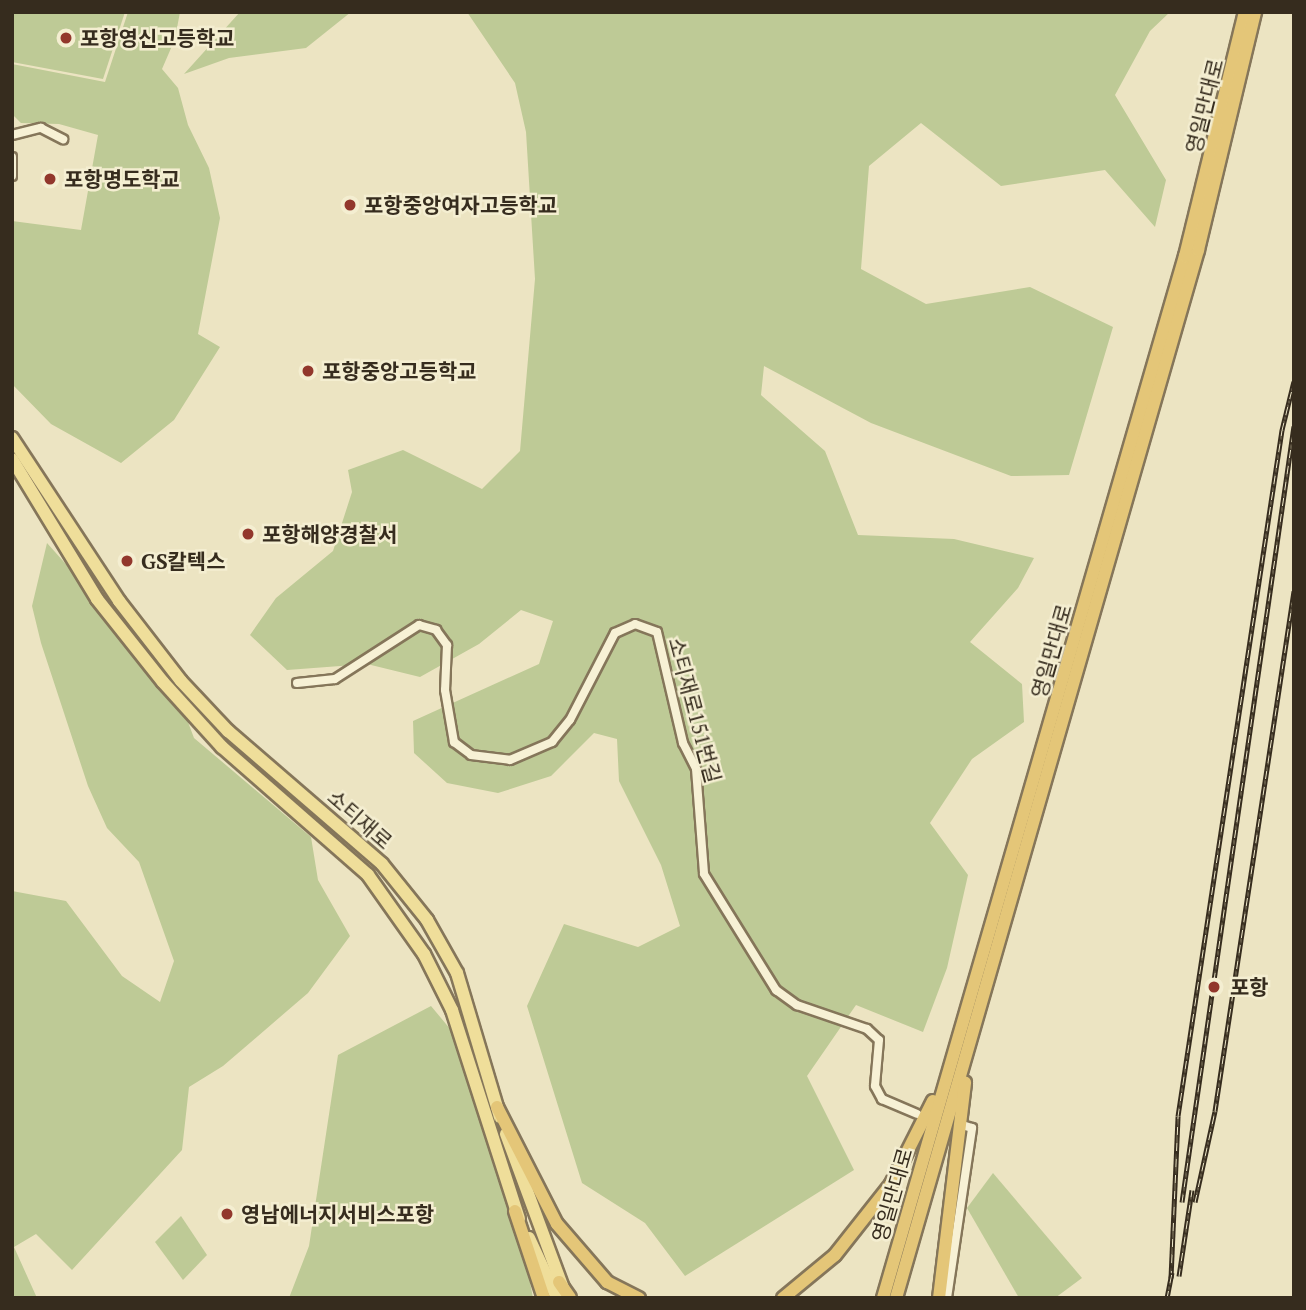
<!DOCTYPE html>
<meta charset="utf-8">
<style>
body{margin:0}
#map{position:relative;width:1306px;height:1310px;overflow:hidden;background:#ece4c2;font-family:"PT Serif","Noto Sans KR",serif}
div>[style]{position:absolute}
.green>*{inset:0;background:#beca96}
.roads{filter:drop-shadow(2px 0 #85765a) drop-shadow(-2px 0 #85765a) drop-shadow(0 2px #85765a) drop-shadow(0 -2px #85765a)}
.minor>*{height:8px;margin:-4px;padding:0 4px;transform-origin:4px;border-radius:4px;background:#f7f1d5}
.primary>*{height:12px;margin:-6px;padding:0 6px;transform-origin:6px;border-radius:6px;background:#efde9a}
.trunk>*{height:12px;margin:-6px;padding:0 6px;transform-origin:6px;border-radius:6px;background:#e4c678}
.rail>*{height:5px;margin-top:-2.5px;transform-origin:0;background:repeating-linear-gradient(90deg,#f4eed1 0 8px,#362c1e 0 16px);box-sizing:border-box;border-block:2px solid #362c1e}
.dots>*{width:19px;height:19px;translate:-50% -50%;box-sizing:border-box;border:4px solid #f4eed1;border-radius:50%}
span{translate:-50% -50%;white-space:nowrap;text-align:center;line-height:1.15;-webkit-text-stroke:5px #f4eed1;paint-order:stroke}
.poi-label{font-size:21px;color:#362c1e;font-weight:700}
.left{translate:0 -50%;text-align:left}
.street-label{font-size:21px;color:#362c1e}
.frame{position:absolute;inset:0;border:14px solid #362c1e;pointer-events:none}
</style>
<div id="map">
<div class="green">
<i style="clip-path:polygon(12px 12px,125px 12px,103px 79px,12px 62px)"></i>
<i style="clip-path:polygon(128px 12px,180px 12px,175px 39px,162px 69px,178px 88px,188px 125px,209px 168px,220px 218px,198px 334px,220px 347px,174px 420px,121px 463px,51px 424px,12px 384px,12px 221px,81px 230px,98px 135px,59px 124px,21px 123px,12px 114px,12px 64px,105px 82px)"></i>
<i style="clip-path:polygon(240px 12px,351px 12px,306px 48px,229px 58px,184px 74px)"></i>
<i style="clip-path:polygon(467px 12px,1170px 12px,1150px 31px,1115px 95px,1166px 180px,1155px 227px,1105px 170px,1001px 186px,921px 123px,869px 166px,861px 269px,926px 304px,1030px 287px,1113px 327px,1069px 475px,1011px 476px,871px 423px,764px 366px,761px 395px,825px 451px,858px 535px,954px 539px,1034px 558px,1018px 588px,970px 642px,1022px 684px,1024px 722px,972px 759px,930px 823px,968px 875px,947px 968px,923px 1032px,856px 1005px,807px 1076px,854px 1170px,685px 1276px,645px 1223px,582px 1183px,527px 1006px,564px 924px,638px 947px,680px 926px,661px 865px,619px 781px,617px 739px,594px 733px,551px 776px,498px 793px,447px 783px,414px 753px,413px 721px,539px 664px,553px 621px,521px 610px,479px 644px,420px 677px,367px 664px,287px 670px,250px 635px,276px 598px,333px 551px,352px 492px,348px 470px,403px 450px,482px 489px,520px 451px,535px 279px,526px 132px,515px 83px)"></i>
<i style="clip-path:polygon(47px 543px,174px 685px,194px 738px,311px 837px,318px 880px,350px 936px,308px 993px,223px 1066px,189px 1087px,182px 1150px,72px 1270px,36px 1234px,14px 1247px,37px 1298px,12px 1298px,12px 891px,66px 901px,122px 976px,160px 1002px,174px 961px,139px 862px,107px 828px,88px 786px,41px 643px,32px 606px)"></i>
<i style="clip-path:polygon(431px 1006px,456px 1036px,522px 1240px,533px 1298px,289px 1298px,309px 1246px,338px 1055px)"></i>
<i style="clip-path:polygon(993px 1173px,1082px 1278px,1055px 1298px,1019px 1298px,967px 1208px)"></i>
<i style="clip-path:polygon(181px 1216px,207px 1255px,183px 1280px,155px 1242px)"></i>
</div>
<div class="roads">
<div class="minor">
<i style="left:12px;top:135px;width:30px;rotate:-14deg"></i>
<i style="left:41px;top:128px;width:25px;rotate:27deg"></i>
<i style="left:12px;top:157px;width:19px;rotate:90deg"></i>
<i style="left:297px;top:683px;width:38px;rotate:-6deg"></i>
<i style="left:335px;top:679px;width:100px;rotate:-32.7deg"></i>
<i style="left:419px;top:625px;width:18px;rotate:16deg"></i>
<i style="left:436px;top:630px;width:19px;rotate:54deg"></i>
<i style="left:447px;top:645px;width:45px;rotate:92.5deg"></i>
<i style="left:445px;top:690px;width:53px;rotate:80.2deg"></i>
<i style="left:454px;top:742px;width:21px;rotate:37deg"></i>
<i style="left:471px;top:755px;width:39px;rotate:7deg"></i>
<i style="left:510px;top:760px;width:46px;rotate:-23.2deg"></i>
<i style="left:552px;top:742px;width:28px;rotate:-51deg"></i>
<i style="left:570px;top:720px;width:98px;rotate:-62.7deg"></i>
<i style="left:615px;top:633px;width:22px;rotate:-24deg"></i>
<i style="left:635px;top:624px;width:23px;rotate:20deg"></i>
<i style="left:657px;top:632px;width:114px;rotate:76.8deg"></i>
<i style="left:683px;top:743px;width:29px;rotate:63deg"></i>
<i style="left:696px;top:769px;width:105px;rotate:85.6deg"></i>
<i style="left:704px;top:874px;width:137px;rotate:58.2deg"></i>
<i style="left:776px;top:990px;width:26px;rotate:36deg"></i>
<i style="left:797px;top:1005px;width:74px;rotate:18.9deg"></i>
<i style="left:867px;top:1029px;width:16px;rotate:43deg"></i>
<i style="left:879px;top:1040px;width:46px;rotate:95deg"></i>
<i style="left:875px;top:1086px;width:15px;rotate:62deg"></i>
<i style="left:882px;top:1099px;width:38px;rotate:23deg"></i>
<i style="left:947px;top:1298px;width:172px;rotate:-81.6deg"></i>
<i style="left:972px;top:1128px;width:10px;rotate:-163deg"></i>
</div>
<div class="primary">
<i style="left:12px;top:438px;width:195px;rotate:56.7deg"></i>
<i style="left:119px;top:601px;width:101px;rotate:52.2deg"></i>
<i style="left:181px;top:681px;width:69px;rotate:46.8deg"></i>
<i style="left:228px;top:731px;width:203px;rotate:40.8deg"></i>
<i style="left:382px;top:864px;width:72px;rotate:51.2deg"></i>
<i style="left:427px;top:920px;width:61px;rotate:60.5deg"></i>
<i style="left:457px;top:973px;width:150px;rotate:73.4deg"></i>
<i style="left:12px;top:459px;width:164px;rotate:58.7deg"></i>
<i style="left:97px;top:599px;width:106px;rotate:51.5deg"></i>
<i style="left:163px;top:682px;width:88px;rotate:47.8deg"></i>
<i style="left:222px;top:747px;width:194px;rotate:41.2deg"></i>
<i style="left:368px;top:875px;width:97px;rotate:54.7deg"></i>
<i style="left:424px;top:954px;width:63px;rotate:63.4deg"></i>
<i style="left:452px;top:1010px;width:219px;rotate:72.2deg"></i>
<i style="left:506px;top:1134px;width:167px;rotate:69.7deg"></i>
<i style="left:529px;top:1238px;width:66px;rotate:65deg"></i>
</div>
<div class="trunk">
<i style="left:497px;top:1107px;width:131px;rotate:62.9deg"></i>
<i style="left:557px;top:1224px;width:77px;rotate:49.2deg"></i>
<i style="left:607px;top:1282px;width:36px;rotate:27deg"></i>
<i style="left:515px;top:1211px;width:92px;rotate:71.6deg"></i>
<i style="left:559px;top:1282px;width:19px;rotate:55deg"></i>
<i style="left:783px;top:1298px;width:67px;rotate:-39.6deg"></i>
<i style="left:835px;top:1255px;width:90px;rotate:-51.7deg"></i>
<i style="left:891px;top:1184px;width:93px;rotate:-63.2deg"></i>
<i style="left:883px;top:1298px;width:1085px;rotate:-73.84deg"></i>
<i style="left:1185px;top:256px;width:251px;rotate:-76.2deg"></i>
<i style="left:896px;top:1298px;width:1091px;rotate:-73.92deg"></i>
<i style="left:1198px;top:250px;width:245px;rotate:-76.5deg"></i>
<i style="left:939px;top:1298px;width:217px;rotate:-83.1deg"></i>
</div>
</div>
<div class="rail">
<i style="left:1182px;top:1202px;width:784px;rotate:-81.79deg"></i>
<i style="left:1195px;top:1202px;width:93px;rotate:-77.6deg"></i>
<i style="left:1215px;top:1111px;width:526px;rotate:-81.36deg"></i>
<i style="left:1179px;top:1276px;width:87px;rotate:-81.4deg"></i>
<i style="left:1171px;top:1278px;width:162px;rotate:-87.5deg"></i>
<i style="left:1178px;top:1116px;width:694px;rotate:-81.38deg"></i>
<i style="left:1282px;top:430px;width:50px;rotate:-76.2deg"></i>
<i style="left:1167px;top:1298px;width:26px;rotate:-79deg"></i>
</div>
<div class="dots">
<i style="left:66px;top:38px;background:#92372c"></i>
<i style="left:50px;top:179px;background:#92372c"></i>
<i style="left:350px;top:205px;background:#92372c"></i>
<i style="left:308px;top:371px;background:#92372c"></i>
<i style="left:248px;top:534px;background:#92372c"></i>
<i style="left:127px;top:561px;background:#92372c"></i>
<i style="left:1214px;top:987px;background:#92372c"></i>
<i style="left:227px;top:1214px;background:#92372c"></i>
</div>
<div class="poi-label">
<span class="left" style="left:80px;top:38px">포항영신고등학교</span>
<span class="left" style="left:64px;top:179px">포항명도학교</span>
<span class="left" style="left:364px;top:205px">포항중앙여자고등학교</span>
<span class="left" style="left:322px;top:371px">포항중앙고등학교</span>
<span class="left" style="left:262px;top:534px">포항해양경찰서</span>
<span class="left" style="left:141px;top:561px">GS칼텍스</span>
<span class="left" style="left:1230px;top:987px">포항</span>
<span class="left" style="left:241px;top:1214px">영남에너지서비스포항</span>
</div>
<div class="street-label">
<span style="left:1204px;top:106px;rotate:-76deg">영일만대로</span>
<span style="left:1051px;top:651px;rotate:-74deg">영일만대로</span>
<span style="left:695px;top:710px;rotate:75deg">소티재로151번길</span>
<span style="left:360px;top:819px;rotate:41deg">소티재로</span>
<span style="left:892px;top:1195px;rotate:-74deg">영일만대로</span>
</div>
<div class="frame"></div>
</div>
